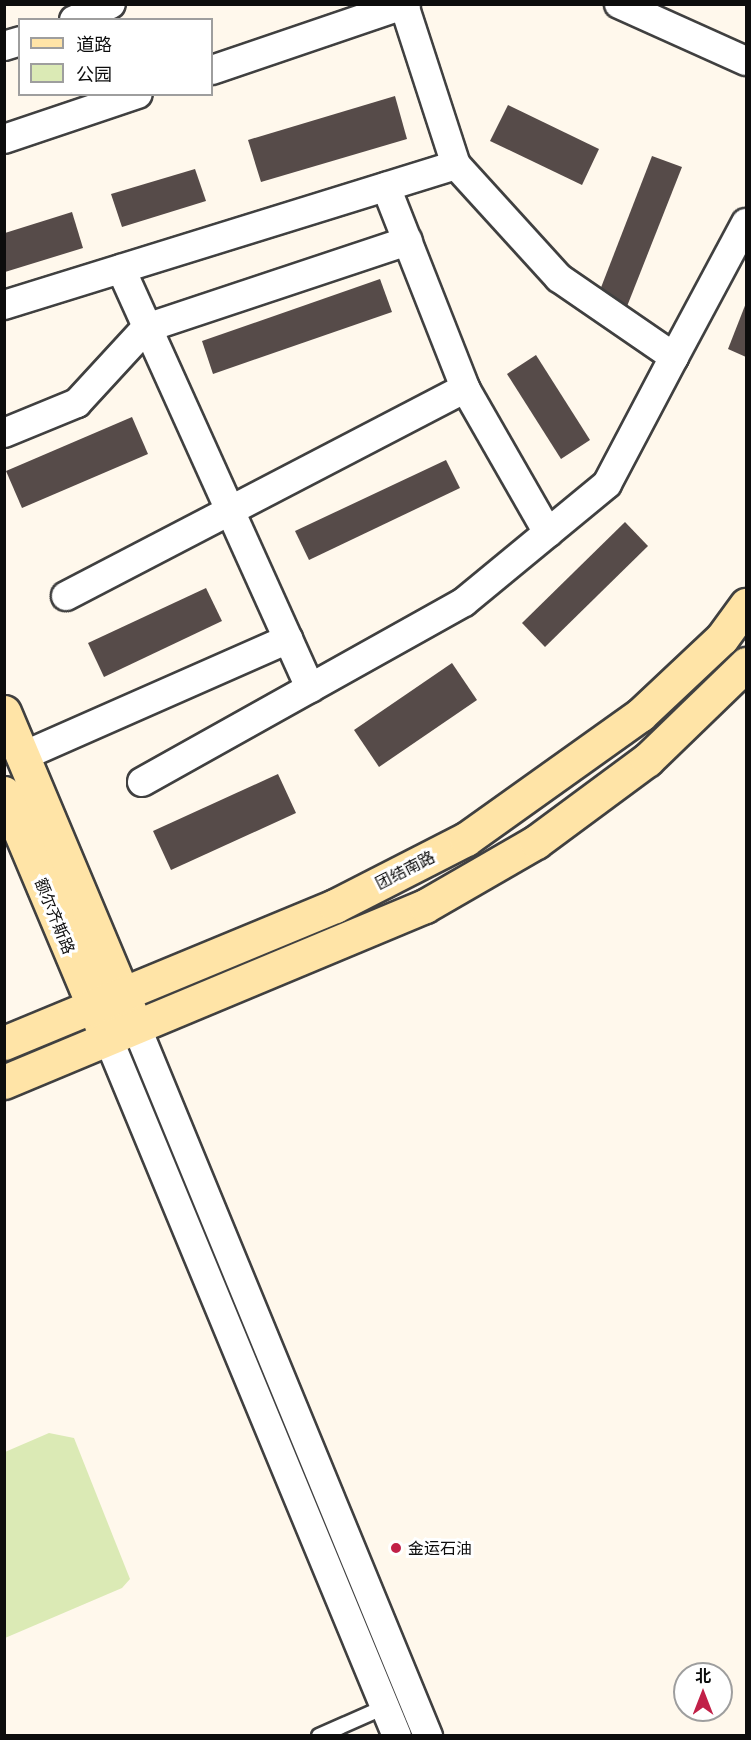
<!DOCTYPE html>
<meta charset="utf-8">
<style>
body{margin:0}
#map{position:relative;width:751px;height:1740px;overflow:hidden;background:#fff8ec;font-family:Merriweather,"Noto Sans SC",serif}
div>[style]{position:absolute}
.green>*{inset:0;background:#dbeab5}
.building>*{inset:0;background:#564b49}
.roads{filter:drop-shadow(2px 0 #404040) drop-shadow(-2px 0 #404040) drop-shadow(0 2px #404040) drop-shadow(0 -2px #404040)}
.service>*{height:14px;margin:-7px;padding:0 7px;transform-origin:7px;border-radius:7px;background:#fff}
.minor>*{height:28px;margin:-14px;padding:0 14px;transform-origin:14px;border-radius:14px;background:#fff}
.secondary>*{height:33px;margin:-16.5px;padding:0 16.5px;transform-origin:16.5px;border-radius:16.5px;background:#ffe4a7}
.dots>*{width:16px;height:16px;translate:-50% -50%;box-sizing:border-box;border:3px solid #fff;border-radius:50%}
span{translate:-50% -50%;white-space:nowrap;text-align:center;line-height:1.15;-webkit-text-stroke:6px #fff;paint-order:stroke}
.street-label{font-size:16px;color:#0d0d0d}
.poi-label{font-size:16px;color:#0d0d0d}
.left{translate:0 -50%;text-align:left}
.frame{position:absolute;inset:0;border:6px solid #0d0d0d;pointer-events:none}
.legend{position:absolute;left:18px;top:18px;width:195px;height:78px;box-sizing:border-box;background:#fff;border:2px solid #9e9e9e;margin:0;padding:8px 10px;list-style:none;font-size:18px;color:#0d0d0d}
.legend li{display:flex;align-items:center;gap:12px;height:30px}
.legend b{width:30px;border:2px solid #9e9e9e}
.north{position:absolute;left:673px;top:1662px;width:60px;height:60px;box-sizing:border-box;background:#fff;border:2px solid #9e9e9e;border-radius:50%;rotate:0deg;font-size:16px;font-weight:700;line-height:24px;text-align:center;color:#0d0d0d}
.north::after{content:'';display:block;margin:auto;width:21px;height:27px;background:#c12048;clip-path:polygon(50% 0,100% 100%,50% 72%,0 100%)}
</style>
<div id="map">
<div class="green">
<i style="clip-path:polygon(49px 1433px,74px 1438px,130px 1579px,122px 1588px,5px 1638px,5px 1452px)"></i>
</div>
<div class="building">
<i style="clip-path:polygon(395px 96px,407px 139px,261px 182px,248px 140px)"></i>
<i style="clip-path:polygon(508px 105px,599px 149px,582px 185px,490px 141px)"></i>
<i style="clip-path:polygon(652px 156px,682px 167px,624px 314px,595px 303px)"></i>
<i style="clip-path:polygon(195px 169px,206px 201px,122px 227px,111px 194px)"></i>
<i style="clip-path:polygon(72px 212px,83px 248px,5px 272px,5px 233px)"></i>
<i style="clip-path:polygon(380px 279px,392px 312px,213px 374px,202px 341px)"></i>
<i style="clip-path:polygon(746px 303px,746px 357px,728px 349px)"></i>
<i style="clip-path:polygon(536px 355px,590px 440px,561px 459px,507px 374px)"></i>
<i style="clip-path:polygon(132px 417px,148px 454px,22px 508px,6px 471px)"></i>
<i style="clip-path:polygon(446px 460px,460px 488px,309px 560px,295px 531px)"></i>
<i style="clip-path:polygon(625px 522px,648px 546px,545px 647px,522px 623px)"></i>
<i style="clip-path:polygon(206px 588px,222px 621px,104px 677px,88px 643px)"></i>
<i style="clip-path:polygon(452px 663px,477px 700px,379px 767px,354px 730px)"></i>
<i style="clip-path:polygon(278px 774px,296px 813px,171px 870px,153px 831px)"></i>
</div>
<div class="roads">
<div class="service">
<i style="left:319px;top:1736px;width:77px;rotate:-23.9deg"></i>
</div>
<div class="minor">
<i style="left:619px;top:4px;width:139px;rotate:24.2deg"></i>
<i style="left:74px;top:20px;width:40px;rotate:-23.4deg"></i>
<i style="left:4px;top:46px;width:17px;rotate:-17deg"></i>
<i style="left:212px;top:70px;width:205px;rotate:-18.8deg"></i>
<i style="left:4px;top:139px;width:141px;rotate:-18.6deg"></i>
<i style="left:386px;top:187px;width:216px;rotate:68.5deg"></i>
<i style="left:465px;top:388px;width:167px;rotate:60.2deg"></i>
<i style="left:121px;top:269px;width:460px;rotate:65.7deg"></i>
<i style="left:4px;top:305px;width:473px;rotate:-17.2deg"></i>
<i style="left:674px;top:357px;width:152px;rotate:-61.8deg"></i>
<i style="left:4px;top:433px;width:79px;rotate:-22.3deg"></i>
<i style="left:77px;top:403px;width:102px;rotate:-47.4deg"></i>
<i style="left:146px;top:328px;width:276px;rotate:-18.4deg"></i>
<i style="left:66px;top:596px;width:450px;rotate:-27.5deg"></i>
<i style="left:23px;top:756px;width:290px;rotate:-23.8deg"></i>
<i style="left:142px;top:782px;width:369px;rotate:-29.2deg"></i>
<i style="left:464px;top:602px;width:185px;rotate:-39.5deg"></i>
<i style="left:607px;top:484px;width:144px;rotate:-62.2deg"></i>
<i style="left:674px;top:357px;width:140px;rotate:-145.5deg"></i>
<i style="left:559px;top:278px;width:153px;rotate:-132.3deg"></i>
<i style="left:456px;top:165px;width:168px;rotate:-108deg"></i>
<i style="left:136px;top:1026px;width:768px;rotate:67.64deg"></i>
<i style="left:108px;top:1038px;width:755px;rotate:67.51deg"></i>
</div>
<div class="secondary">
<i style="left:4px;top:712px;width:328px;rotate:67.2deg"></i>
<i style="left:4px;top:793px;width:253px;rotate:67.2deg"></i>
<i style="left:4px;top:1043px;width:358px;rotate:-22.5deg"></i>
<i style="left:335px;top:906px;width:147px;rotate:-27.1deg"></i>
<i style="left:466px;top:839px;width:214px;rotate:-35.5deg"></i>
<i style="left:640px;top:715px;width:112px;rotate:-43.2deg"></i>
<i style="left:722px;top:638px;width:41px;rotate:-54deg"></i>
<i style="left:4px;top:1082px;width:456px;rotate:-22.7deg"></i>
<i style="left:425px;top:906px;width:128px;rotate:-30deg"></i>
<i style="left:536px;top:842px;width:138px;rotate:-36.5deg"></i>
<i style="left:647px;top:760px;width:138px;rotate:-44.1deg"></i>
</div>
</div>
<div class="dots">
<i style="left:396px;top:1548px;background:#c12048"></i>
</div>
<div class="street-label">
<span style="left:405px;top:870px;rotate:-27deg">团结南路</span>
<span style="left:55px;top:916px;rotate:68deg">额尔齐斯路</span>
</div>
<div class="poi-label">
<span class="left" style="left:408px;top:1548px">金运石油</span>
</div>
<div class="frame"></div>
<ul class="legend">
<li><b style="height:8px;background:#ffe4a7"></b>道路</li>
<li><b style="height:16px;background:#dbeab5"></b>公园</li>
</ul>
<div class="north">北</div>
</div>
